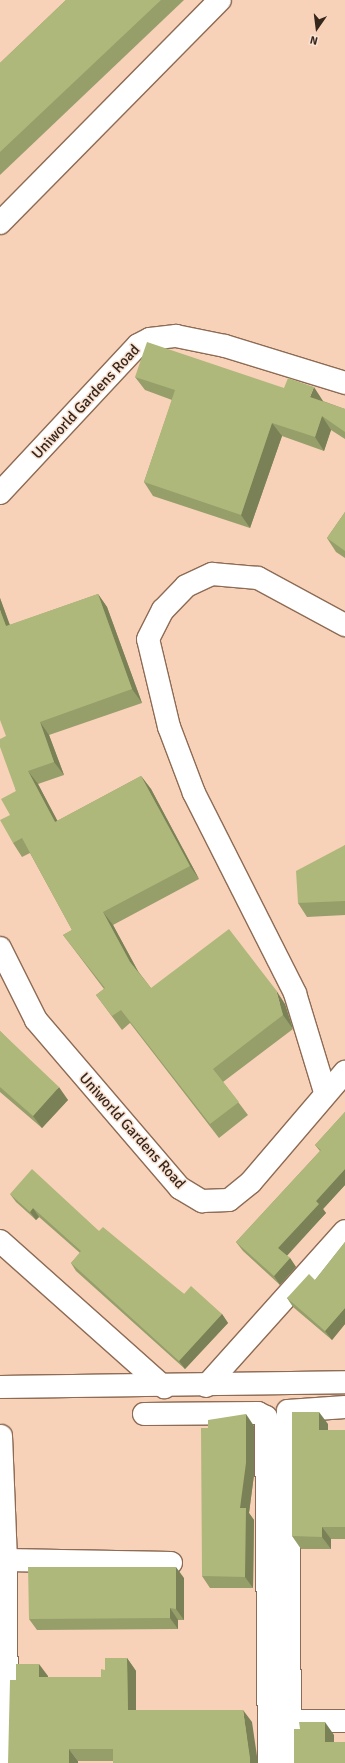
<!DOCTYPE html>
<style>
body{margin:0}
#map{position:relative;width:345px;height:1763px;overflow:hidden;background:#f8d2b8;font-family:Signika,sans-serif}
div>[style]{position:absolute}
.roads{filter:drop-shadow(1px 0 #8d6b54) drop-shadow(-1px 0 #8d6b54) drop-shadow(0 1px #8d6b54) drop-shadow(0 -1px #8d6b54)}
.minor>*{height:22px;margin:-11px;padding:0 11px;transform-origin:11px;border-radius:11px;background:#fff}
.wall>*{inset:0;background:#969e6a}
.shaded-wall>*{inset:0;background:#7a8156}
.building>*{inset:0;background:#afb87b}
span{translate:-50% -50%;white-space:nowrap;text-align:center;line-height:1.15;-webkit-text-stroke:3px #fae2d3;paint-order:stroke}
.street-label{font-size:15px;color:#36271d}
.north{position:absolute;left:297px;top:8px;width:40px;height:40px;-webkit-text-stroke:3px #fae2d3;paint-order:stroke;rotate:194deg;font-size:11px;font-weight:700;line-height:16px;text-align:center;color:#36271d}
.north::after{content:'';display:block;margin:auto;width:14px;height:18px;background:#36271d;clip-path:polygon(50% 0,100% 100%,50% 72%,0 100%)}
</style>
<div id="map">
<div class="roads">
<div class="minor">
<i style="left:0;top:223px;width:313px;rotate:-45.4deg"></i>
<i style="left:0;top:493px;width:202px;rotate:-47deg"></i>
<i style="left:138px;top:345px;width:13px;rotate:-27deg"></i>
<i style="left:150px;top:339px;width:26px;rotate:-7deg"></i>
<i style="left:176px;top:336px;width:50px;rotate:11.5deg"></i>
<i style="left:225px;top:346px;width:126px;rotate:17.1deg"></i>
<i style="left:0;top:948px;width:80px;rotate:63.4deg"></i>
<i style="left:36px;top:1020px;width:221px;rotate:49.4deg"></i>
<i style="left:180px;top:1188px;width:26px;rotate:31deg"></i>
<i style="left:202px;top:1201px;width:27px;rotate:-2deg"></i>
<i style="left:229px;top:1200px;width:28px;rotate:-39deg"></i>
<i style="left:251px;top:1182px;width:145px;rotate:-49.5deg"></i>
<i style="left:325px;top:1092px;width:103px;rotate:-106.9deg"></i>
<i style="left:295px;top:993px;width:224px;rotate:-116.8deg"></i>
<i style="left:194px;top:793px;width:71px;rotate:-110.7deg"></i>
<i style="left:169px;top:727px;width:90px;rotate:-103.4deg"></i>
<i style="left:148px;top:639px;width:33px;rotate:-63deg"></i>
<i style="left:163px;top:610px;width:33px;rotate:-46deg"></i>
<i style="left:186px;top:586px;width:29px;rotate:-25deg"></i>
<i style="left:212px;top:574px;width:46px;rotate:5deg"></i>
<i style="left:258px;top:578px;width:99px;rotate:28.4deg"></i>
<i style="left:0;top:1241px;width:220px;rotate:41.7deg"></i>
<i style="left:206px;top:1386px;width:208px;rotate:-48.1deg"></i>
<i style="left:0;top:1387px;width:345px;rotate:-0.8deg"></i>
<i style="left:144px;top:1414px;width:114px;rotate:-0.5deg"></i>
<i style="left:258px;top:1413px;width:9px;rotate:27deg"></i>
<i style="left:266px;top:1417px;width:346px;rotate:89.5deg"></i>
<i style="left:1px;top:1436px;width:124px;rotate:87.7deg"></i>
<i style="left:6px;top:1560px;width:165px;rotate:1deg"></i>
<i style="left:0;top:1560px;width:6px"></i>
<i style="left:6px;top:1560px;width:203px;rotate:89.7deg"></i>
<i style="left:290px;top:1721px;width:55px"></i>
<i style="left:290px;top:1763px;width:352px;rotate:-90.3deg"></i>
<i style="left:288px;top:1411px;width:57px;rotate:-4deg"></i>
</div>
</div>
<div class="wall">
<i style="clip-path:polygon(66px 0,184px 0,0 175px,0 63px)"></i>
<i style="clip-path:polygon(135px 377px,284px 388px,323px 401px,345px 409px,345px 439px,331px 430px,324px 451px,282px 436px,250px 528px,153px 496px,144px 482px,172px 400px,145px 390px)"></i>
<i style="clip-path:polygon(345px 512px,345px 558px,336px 552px,327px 538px)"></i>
<i style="clip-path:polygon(98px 594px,107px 607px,142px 703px,49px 735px,64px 775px,38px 784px,57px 821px,141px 776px,151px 789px,199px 879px,113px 925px,138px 971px,151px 988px,285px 1004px,293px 1029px,223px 1082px,248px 1115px,219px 1138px,130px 1023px,122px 1030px,96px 995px,104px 989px,73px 948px,63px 935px,72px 930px,30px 853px,22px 857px,13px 843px,10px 815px,16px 791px,6px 736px,0 598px,10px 625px)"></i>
<i style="clip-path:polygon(345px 845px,345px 915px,307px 917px,298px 903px)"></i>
<i style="clip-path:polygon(0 1031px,68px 1100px,42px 1128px,0 1092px)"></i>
<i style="clip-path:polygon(345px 1112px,345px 1185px,323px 1209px,326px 1213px,286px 1255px,290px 1258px,296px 1267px,280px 1285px,243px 1251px,236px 1242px,320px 1151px,315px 1145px)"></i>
<i style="clip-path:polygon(10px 1194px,99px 1231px,184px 1294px,222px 1314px,228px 1323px,185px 1369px,76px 1271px,71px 1263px,80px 1253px,39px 1217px,36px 1220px,16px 1202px)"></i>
<i style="clip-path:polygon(345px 1242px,345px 1324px,332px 1340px,293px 1307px,287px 1298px,315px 1280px)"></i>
<i style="clip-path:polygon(328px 1424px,328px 1430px,345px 1430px,345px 1539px,331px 1539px,331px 1549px,301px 1549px,292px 1536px)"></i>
<i style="clip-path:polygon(254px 1426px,254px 1475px,249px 1513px,254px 1520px,253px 1588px,210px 1588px,202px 1576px)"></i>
<i style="clip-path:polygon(184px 1578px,184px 1620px,178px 1620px,178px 1629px,37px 1630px,29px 1619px)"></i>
<i style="clip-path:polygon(127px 1658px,136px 1671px,136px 1710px,252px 1722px,113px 1761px,78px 1761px,16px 1680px,48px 1676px,48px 1677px,101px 1677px,105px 1670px)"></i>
</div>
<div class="shaded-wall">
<i style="clip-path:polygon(314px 387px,323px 401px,319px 410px,310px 397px)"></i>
<i style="clip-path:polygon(322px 416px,331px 430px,324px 451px,315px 437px)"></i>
<i style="clip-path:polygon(272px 423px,282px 436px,250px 528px,241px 515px)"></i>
<i style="clip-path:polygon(98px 594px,107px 607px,142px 703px,132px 689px)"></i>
<i style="clip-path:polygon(0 598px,15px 640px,6px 626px,0 610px)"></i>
<i style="clip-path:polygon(40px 722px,49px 735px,64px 775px,54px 762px)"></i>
<i style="clip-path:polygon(28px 771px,38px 784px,65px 835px,55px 822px)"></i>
<i style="clip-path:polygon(141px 776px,151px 789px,199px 879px,190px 866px)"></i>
<i style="clip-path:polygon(103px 912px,113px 925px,140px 975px,130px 962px)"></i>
<i style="clip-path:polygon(276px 990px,285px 1004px,293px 1029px,283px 1015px)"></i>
<i style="clip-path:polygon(59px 1087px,68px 1100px,42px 1128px,33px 1116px)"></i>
<i style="clip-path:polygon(345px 1169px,345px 1185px,323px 1209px,326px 1213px,285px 1258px,278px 1248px,316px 1201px)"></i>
<i style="clip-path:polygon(33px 1208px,39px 1217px,36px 1220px,30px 1212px)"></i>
<i style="clip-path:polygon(290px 1258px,296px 1267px,280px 1285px,274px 1276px)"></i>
<i style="clip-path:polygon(345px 1308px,345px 1324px,332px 1340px,325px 1331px)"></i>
<i style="clip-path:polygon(222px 1314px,228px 1323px,185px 1369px,179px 1361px)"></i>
<i style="clip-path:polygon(319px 1412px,328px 1424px,328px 1443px,319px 1430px)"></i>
<i style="clip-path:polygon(246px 1414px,254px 1426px,254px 1475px,249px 1513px,254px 1520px,253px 1588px,245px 1577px,240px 1508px)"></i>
<i style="clip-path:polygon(322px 1527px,331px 1539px,331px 1549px,322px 1537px)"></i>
<i style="clip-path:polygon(176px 1567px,184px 1578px,184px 1620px,176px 1609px)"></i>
<i style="clip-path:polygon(170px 1608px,178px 1620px,178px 1629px,170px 1618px)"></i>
<i style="clip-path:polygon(127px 1658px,136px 1671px,136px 1723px,128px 1710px)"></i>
<i style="clip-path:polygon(39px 1664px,48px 1676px,48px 1690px,39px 1677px)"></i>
<i style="clip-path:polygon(243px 1710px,252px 1722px,258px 1763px,250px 1763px)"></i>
<i style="clip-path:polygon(325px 1722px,334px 1735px,334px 1755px,325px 1742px)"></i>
<i style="clip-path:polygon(69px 1749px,78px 1761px,78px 1763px,69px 1763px)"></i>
</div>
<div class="building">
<i style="clip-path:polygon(66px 0,161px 0,0 152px,0 63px)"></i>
<i style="clip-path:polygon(147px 342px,284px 388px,288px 378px,314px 387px,310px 397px,345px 409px,345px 432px,322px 416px,315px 437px,272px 423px,241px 515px,144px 482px,175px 390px,135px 377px)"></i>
<i style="clip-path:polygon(345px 512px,345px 551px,327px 538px)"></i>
<i style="clip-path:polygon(98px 594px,132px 689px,40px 722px,54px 762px,28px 771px,55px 822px,141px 776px,190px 866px,103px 912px,130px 962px,151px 988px,229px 929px,276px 990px,283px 1015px,213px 1069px,239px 1102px,210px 1124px,121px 1010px,112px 1016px,96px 995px,105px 988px,63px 935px,72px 930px,22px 838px,13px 843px,0 820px,10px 815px,1px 799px,16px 791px,0 747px,0 739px,6px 736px,0 720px,0 610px,6px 626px)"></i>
<i style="clip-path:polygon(345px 845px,345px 901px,298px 903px,296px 871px)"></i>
<i style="clip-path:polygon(0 1031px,59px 1087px,33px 1116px,0 1087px)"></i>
<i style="clip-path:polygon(345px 1112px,345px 1169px,316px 1201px,319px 1204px,278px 1248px,290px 1258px,274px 1276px,236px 1242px,321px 1150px,315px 1145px)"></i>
<i style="clip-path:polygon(32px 1169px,99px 1231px,103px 1227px,184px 1294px,191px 1286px,222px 1314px,179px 1361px,71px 1263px,81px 1251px,33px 1208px,30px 1212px,10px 1194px)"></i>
<i style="clip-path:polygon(345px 1242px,345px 1308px,325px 1331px,287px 1298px,309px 1274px,315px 1280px)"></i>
<i style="clip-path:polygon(292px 1412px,319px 1412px,319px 1430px,345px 1430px,345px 1527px,322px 1527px,322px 1537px,292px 1536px)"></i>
<i style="clip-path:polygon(246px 1414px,246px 1463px,240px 1508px,246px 1508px,245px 1577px,202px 1576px,201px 1428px,208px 1428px,208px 1420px)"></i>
<i style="clip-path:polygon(28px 1567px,176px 1567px,176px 1609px,170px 1608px,170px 1618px,29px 1619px)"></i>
<i style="clip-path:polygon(105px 1658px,127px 1658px,128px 1710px,243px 1710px,250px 1758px,250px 1763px,113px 1763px,113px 1749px,69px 1749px,69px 1763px,8px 1763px,10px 1680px,16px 1680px,16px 1664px,39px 1664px,39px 1677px,101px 1677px,101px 1669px,105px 1670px)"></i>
<i style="clip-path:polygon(299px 1722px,325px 1722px,325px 1742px,345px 1742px,345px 1763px,294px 1763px,294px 1729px,300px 1729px)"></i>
</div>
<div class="street-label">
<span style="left:86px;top:402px;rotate:-47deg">Uniworld Gardens Road</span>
<span style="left:132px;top:1131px;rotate:48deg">Uniworld Gardens Road</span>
</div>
<div class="north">N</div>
</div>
